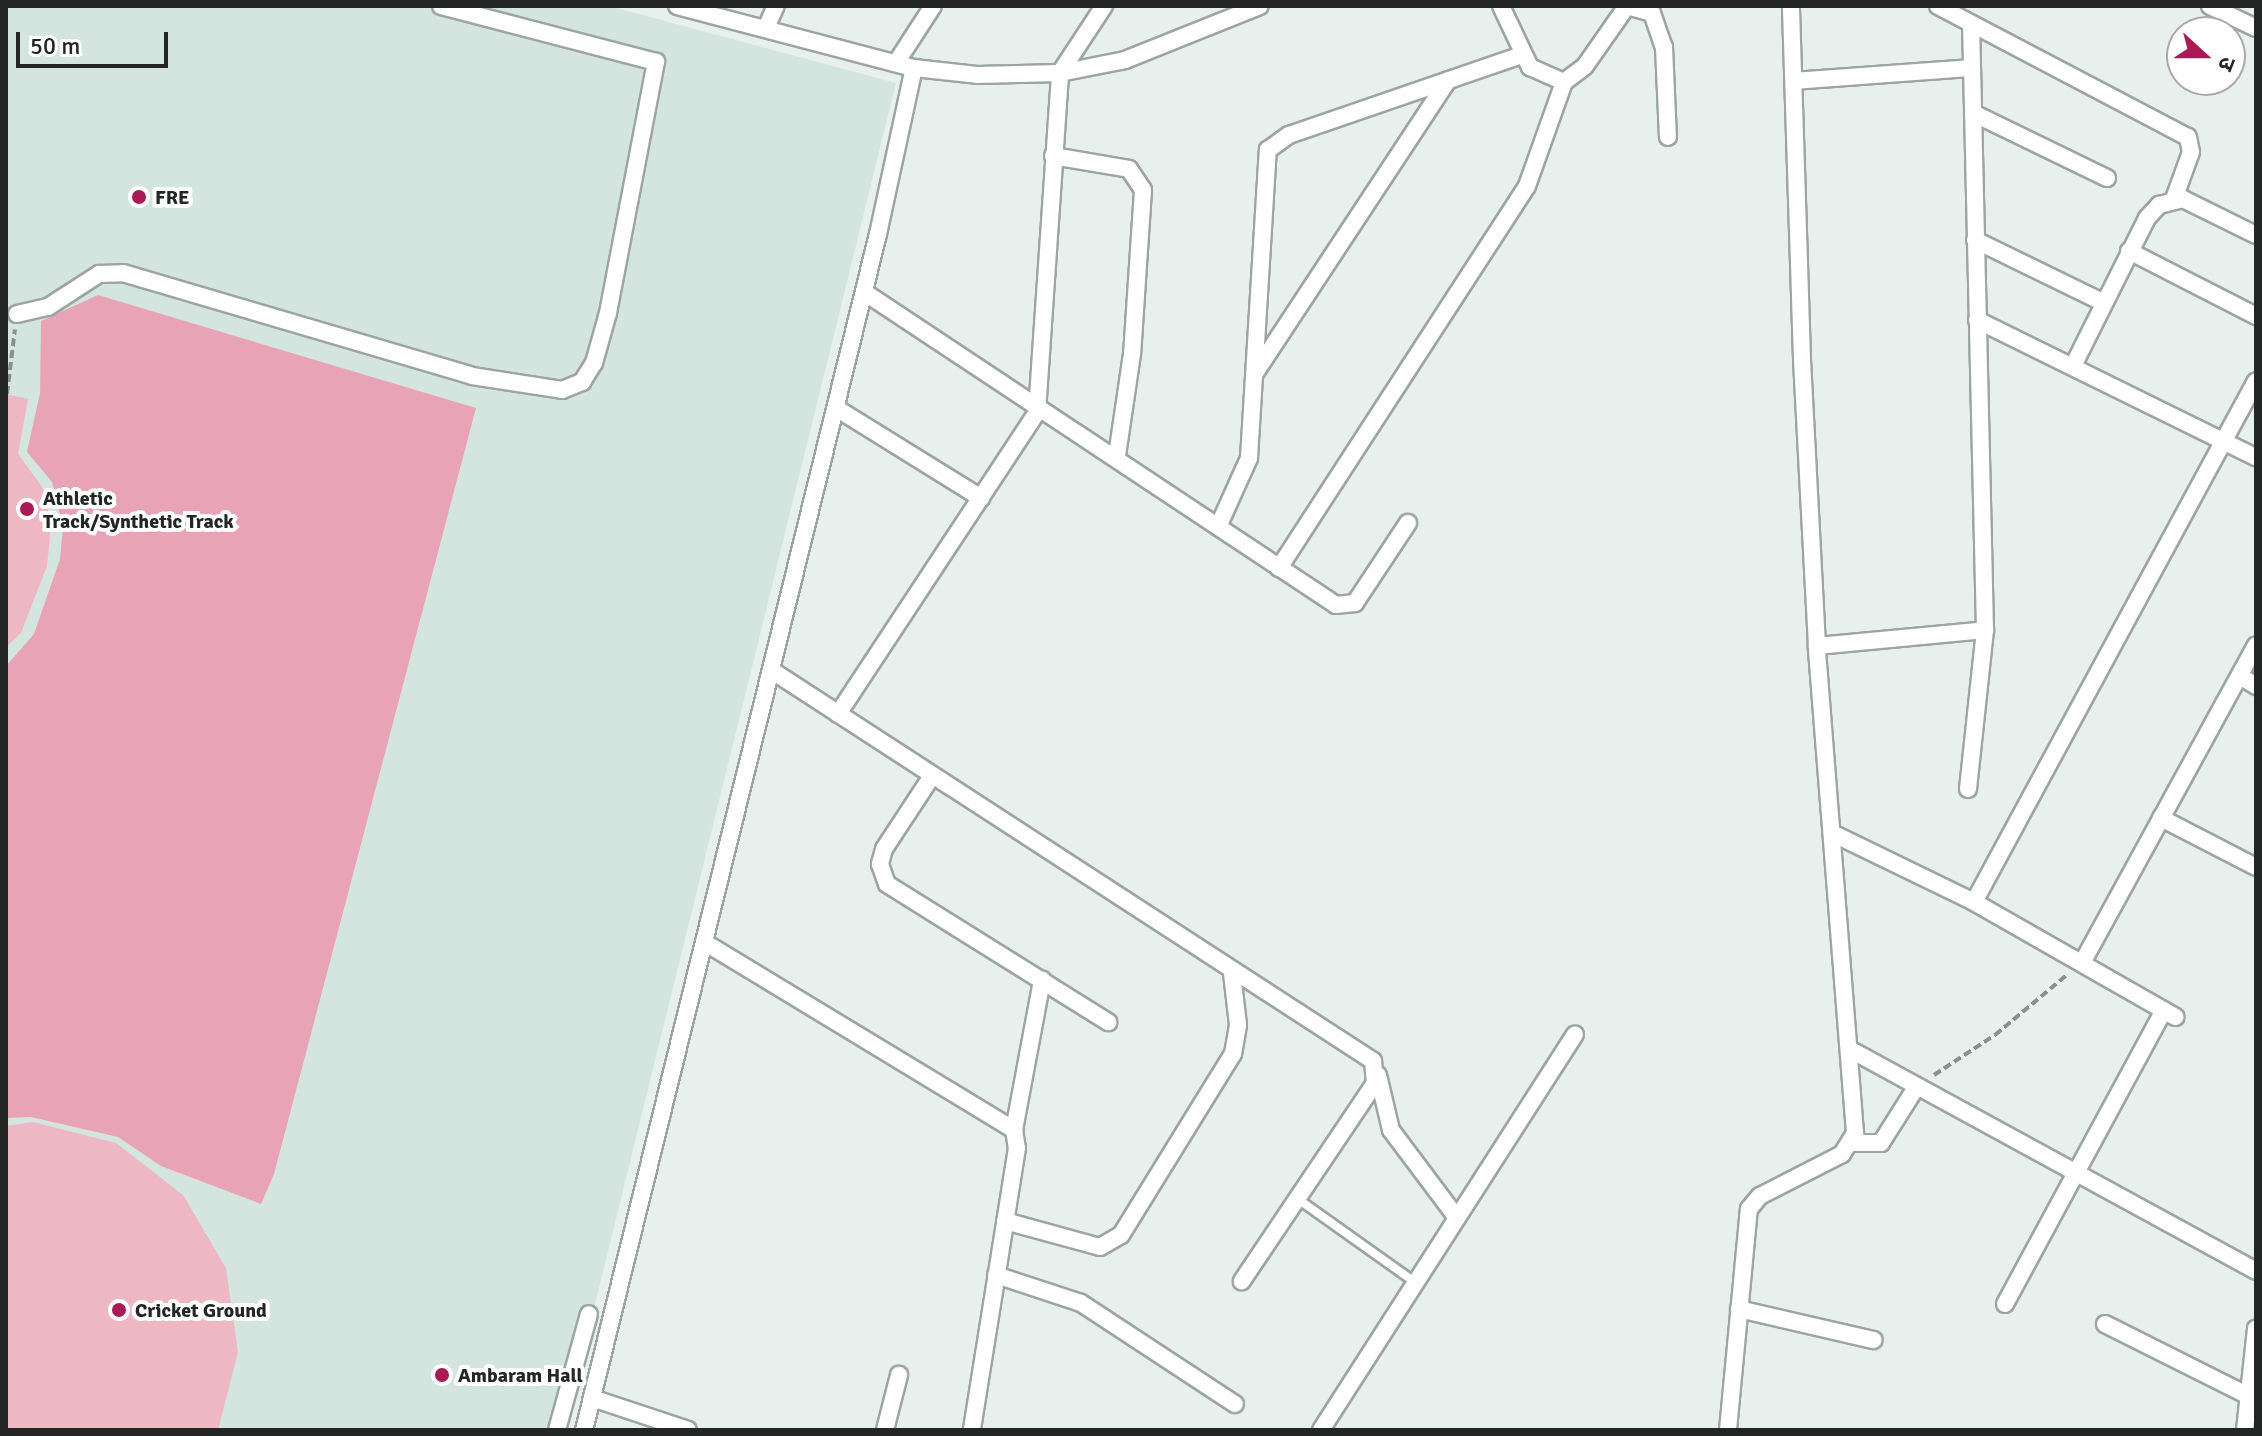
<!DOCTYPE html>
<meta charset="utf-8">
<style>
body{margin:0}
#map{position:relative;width:2262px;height:1436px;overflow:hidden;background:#e7f0ec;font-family:Signika,"Noto Sans Devanagari",sans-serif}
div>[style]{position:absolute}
.built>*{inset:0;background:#d4e5df}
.green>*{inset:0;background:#edb7c4}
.forest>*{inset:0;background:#e8a4b6}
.path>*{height:4px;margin-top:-2px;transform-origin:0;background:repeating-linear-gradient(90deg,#8a908d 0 8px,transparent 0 12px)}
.roads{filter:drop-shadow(2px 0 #9da5a2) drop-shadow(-2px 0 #9da5a2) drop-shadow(0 2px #9da5a2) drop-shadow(0 -2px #9da5a2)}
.lane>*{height:8px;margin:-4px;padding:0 4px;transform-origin:4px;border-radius:4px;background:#fff}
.street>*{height:16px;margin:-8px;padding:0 8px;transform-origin:8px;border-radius:8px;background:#fff}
.dots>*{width:22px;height:22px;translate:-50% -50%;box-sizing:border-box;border:4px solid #fff;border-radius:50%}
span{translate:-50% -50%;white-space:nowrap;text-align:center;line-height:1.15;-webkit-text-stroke:8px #fff;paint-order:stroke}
.poi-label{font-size:20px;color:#232625;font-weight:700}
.left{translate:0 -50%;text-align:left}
.frame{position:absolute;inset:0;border:8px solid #232625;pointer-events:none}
.north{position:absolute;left:2166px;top:16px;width:80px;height:80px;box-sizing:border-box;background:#fff;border:2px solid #a7a8a8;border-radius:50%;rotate:111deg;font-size:22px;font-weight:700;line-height:32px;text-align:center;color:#232625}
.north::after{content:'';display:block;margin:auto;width:28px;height:36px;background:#a91a57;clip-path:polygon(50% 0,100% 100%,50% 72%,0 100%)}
.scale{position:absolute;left:16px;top:32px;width:152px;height:36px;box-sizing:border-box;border:4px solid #232625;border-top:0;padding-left:10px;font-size:24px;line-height:28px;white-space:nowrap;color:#232625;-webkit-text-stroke:6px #fff;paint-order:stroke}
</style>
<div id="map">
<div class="built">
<i style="clip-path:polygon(6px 6px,609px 6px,896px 83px,564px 1430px,6px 1430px)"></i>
</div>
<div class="green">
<i style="clip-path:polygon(6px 394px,28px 399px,18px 454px,45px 491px,51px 527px,47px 566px,21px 633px,6px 647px)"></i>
<i style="clip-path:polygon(33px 1122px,116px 1143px,183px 1195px,226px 1268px,238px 1352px,218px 1430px,6px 1430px,6px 1126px)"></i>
</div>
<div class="forest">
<i style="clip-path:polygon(98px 295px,476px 408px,274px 1174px,261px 1204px,161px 1166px,118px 1137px,31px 1117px,6px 1118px,6px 666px,34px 634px,60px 559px,63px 527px,52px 482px,27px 452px,40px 393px,41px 321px)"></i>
</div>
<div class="path">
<i style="left:7px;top:394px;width:65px;rotate:-83deg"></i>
<i style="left:1934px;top:1075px;width:73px;rotate:-33.3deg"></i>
<i style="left:1995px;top:1035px;width:95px;rotate:-39.9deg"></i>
</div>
<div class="roads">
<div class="lane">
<i style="left:1298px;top:1199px;width:143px;rotate:35.4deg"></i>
</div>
<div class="street">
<i style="left:677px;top:6px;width:245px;rotate:14.7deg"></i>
<i style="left:914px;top:68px;width:63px;rotate:6.3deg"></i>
<i style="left:977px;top:75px;width:83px;rotate:-1.4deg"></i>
<i style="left:1060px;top:73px;width:66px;rotate:-11.3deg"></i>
<i style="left:1125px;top:60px;width:145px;rotate:-21.8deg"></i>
<i style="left:1501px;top:6px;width:68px;rotate:64.6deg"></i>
<i style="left:1530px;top:67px;width:37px;rotate:24deg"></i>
<i style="left:1564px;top:82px;width:26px;rotate:-37deg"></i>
<i style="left:1585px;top:66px;width:73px;rotate:-55deg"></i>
<i style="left:1627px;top:6px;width:26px;rotate:16deg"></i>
<i style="left:1652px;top:13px;width:36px;rotate:71deg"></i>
<i style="left:1664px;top:47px;width:90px;rotate:87.5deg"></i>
<i style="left:1938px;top:6px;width:282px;rotate:27.7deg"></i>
<i style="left:2188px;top:137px;width:15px;rotate:79deg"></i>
<i style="left:2191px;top:152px;width:50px;rotate:109.9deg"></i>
<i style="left:2210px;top:6px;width:51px;rotate:25.6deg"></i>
<i style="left:766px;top:28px;width:24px;rotate:-66deg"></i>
<i style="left:896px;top:63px;width:68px;rotate:-57deg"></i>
<i style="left:1794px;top:81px;width:178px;rotate:-4.2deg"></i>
<i style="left:1973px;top:113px;width:149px;rotate:25.9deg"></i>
<i style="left:1053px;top:156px;width:77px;rotate:9.7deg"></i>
<i style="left:1129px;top:169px;width:25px;rotate:56deg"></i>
<i style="left:1143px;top:190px;width:164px;rotate:93.8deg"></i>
<i style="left:1132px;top:354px;width:103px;rotate:98.4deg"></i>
<i style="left:1975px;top:240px;width:141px;rotate:26deg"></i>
<i style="left:2129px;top:251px;width:143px;rotate:27.1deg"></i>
<i style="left:864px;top:292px;width:566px;rotate:33.55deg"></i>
<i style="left:1336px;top:605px;width:19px;rotate:-6deg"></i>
<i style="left:1355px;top:603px;width:96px;rotate:-56.5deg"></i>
<i style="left:17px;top:314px;width:32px;rotate:-13deg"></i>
<i style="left:48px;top:307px;width:61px;rotate:-32.9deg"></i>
<i style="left:99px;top:274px;width:24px;rotate:-2deg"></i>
<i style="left:123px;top:273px;width:364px;rotate:16.4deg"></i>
<i style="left:472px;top:376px;width:91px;rotate:8.8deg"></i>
<i style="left:562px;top:390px;width:22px;rotate:-22deg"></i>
<i style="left:582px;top:382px;width:22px;rotate:-58deg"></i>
<i style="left:594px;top:363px;width:52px;rotate:-74.4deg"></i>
<i style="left:608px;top:313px;width:256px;rotate:-79.2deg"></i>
<i style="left:656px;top:62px;width:222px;rotate:-165.4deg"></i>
<i style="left:1977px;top:320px;width:311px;rotate:26.2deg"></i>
<i style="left:2074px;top:364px;width:163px;rotate:-63.4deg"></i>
<i style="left:2147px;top:218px;width:18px;rotate:-47deg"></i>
<i style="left:2159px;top:205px;width:25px;rotate:-14deg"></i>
<i style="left:2183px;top:199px;width:81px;rotate:26.3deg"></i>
<i style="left:1255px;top:373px;width:351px;rotate:-56.6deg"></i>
<i style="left:836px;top:408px;width:171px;rotate:31.8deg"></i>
<i style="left:1218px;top:527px;width:76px;rotate:-65.8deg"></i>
<i style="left:1249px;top:458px;width:309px;rotate:-86.5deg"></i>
<i style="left:1268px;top:150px;width:26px;rotate:-36deg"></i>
<i style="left:1289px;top:135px;width:245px;rotate:-19deg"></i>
<i style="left:1279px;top:568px;width:455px;rotate:-57deg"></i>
<i style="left:1527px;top:186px;width:110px;rotate:-70.4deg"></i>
<i style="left:1817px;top:646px;width:169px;rotate:-5.4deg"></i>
<i style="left:771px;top:670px;width:718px;rotate:33deg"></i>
<i style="left:1373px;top:1061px;width:22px;rotate:85deg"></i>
<i style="left:1375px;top:1083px;width:239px;rotate:123.9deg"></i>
<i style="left:2240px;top:676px;width:19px;rotate:32deg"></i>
<i style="left:838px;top:714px;width:362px;rotate:-56.6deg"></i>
<i style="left:1037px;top:412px;width:340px;rotate:-86.1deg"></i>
<i style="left:1060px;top:73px;width:80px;rotate:-56.7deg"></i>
<i style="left:932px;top:776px;width:87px;rotate:123.3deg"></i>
<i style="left:884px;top:849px;width:16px;rotate:105deg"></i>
<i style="left:880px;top:864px;width:21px;rotate:71deg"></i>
<i style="left:887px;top:884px;width:261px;rotate:32deg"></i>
<i style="left:1968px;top:789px;width:160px;rotate:-83.9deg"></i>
<i style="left:1985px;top:630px;width:606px;rotate:-91.32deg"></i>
<i style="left:2161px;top:818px;width:107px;rotate:27.3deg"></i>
<i style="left:1834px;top:834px;width:156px;rotate:25.9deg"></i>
<i style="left:1974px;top:902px;width:232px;rotate:29.7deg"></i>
<i style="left:1974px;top:902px;width:592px;rotate:-61.57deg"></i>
<i style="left:704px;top:942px;width:363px;rotate:31.2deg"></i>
<i style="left:1014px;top:1130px;width:18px;rotate:81deg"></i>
<i style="left:1017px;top:1148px;width:286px;rotate:99.1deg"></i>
<i style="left:2082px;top:963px;width:362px;rotate:-61.3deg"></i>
<i style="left:1851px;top:1050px;width:461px;rotate:28.6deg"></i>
<i style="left:1378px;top:1075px;width:57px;rotate:76.7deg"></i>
<i style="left:1391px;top:1130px;width:110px;rotate:53.1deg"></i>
<i style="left:1014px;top:1130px;width:153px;rotate:-79.4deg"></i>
<i style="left:1853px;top:1143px;width:28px"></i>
<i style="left:1881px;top:1143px;width:67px;rotate:-57.7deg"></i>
<i style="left:1005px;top:1221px;width:98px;rotate:15.3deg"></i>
<i style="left:1100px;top:1247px;width:24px;rotate:-30deg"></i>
<i style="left:1121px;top:1235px;width:213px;rotate:-58.3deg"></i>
<i style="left:1233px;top:1054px;width:29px;rotate:-80deg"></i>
<i style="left:1238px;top:1025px;width:52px;rotate:-96.6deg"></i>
<i style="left:996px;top:1275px;width:89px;rotate:18.2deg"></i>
<i style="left:1081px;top:1303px;width:184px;rotate:33.3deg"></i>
<i style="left:2005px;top:1304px;width:334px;rotate:-61.6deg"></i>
<i style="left:1739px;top:1309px;width:138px;rotate:13deg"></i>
<i style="left:2105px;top:1324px;width:161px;rotate:26.6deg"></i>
<i style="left:592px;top:1398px;width:101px;rotate:18.4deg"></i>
<i style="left:557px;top:1430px;width:120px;rotate:-74.6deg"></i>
<i style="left:584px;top:1430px;width:1232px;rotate:-76.19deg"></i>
<i style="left:878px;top:234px;width:170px;rotate:-77.8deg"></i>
<i style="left:885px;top:1430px;width:57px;rotate:-75.7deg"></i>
<i style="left:1321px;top:1430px;width:470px;rotate:-57.3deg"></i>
<i style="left:1728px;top:1430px;width:222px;rotate:-84.6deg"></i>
<i style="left:1749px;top:1209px;width:17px;rotate:-50deg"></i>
<i style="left:1760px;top:1196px;width:92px;rotate:-27.1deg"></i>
<i style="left:1842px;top:1154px;width:25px;rotate:-58deg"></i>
<i style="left:1855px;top:1133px;width:488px;rotate:-94.5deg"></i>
<i style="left:1817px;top:646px;width:287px;rotate:-93deg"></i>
<i style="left:1802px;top:359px;width:353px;rotate:-91.8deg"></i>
<i style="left:2245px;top:1430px;width:102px;rotate:-83.8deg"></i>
</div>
</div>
<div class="dots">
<i style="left:139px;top:197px;background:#a91a57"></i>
<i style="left:27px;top:509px;background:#a91a57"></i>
<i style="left:119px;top:1310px;background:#a91a57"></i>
<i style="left:442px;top:1375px;background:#a91a57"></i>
</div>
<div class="poi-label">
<span class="left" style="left:155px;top:197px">FRE</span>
<span class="left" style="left:43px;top:510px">Athletic<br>Track/Synthetic Track</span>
<span class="left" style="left:135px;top:1310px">Cricket Ground</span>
<span class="left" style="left:458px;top:1375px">Ambaram Hall</span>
</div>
<div class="frame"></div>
<div class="north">उ</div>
<div class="scale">50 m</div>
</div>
